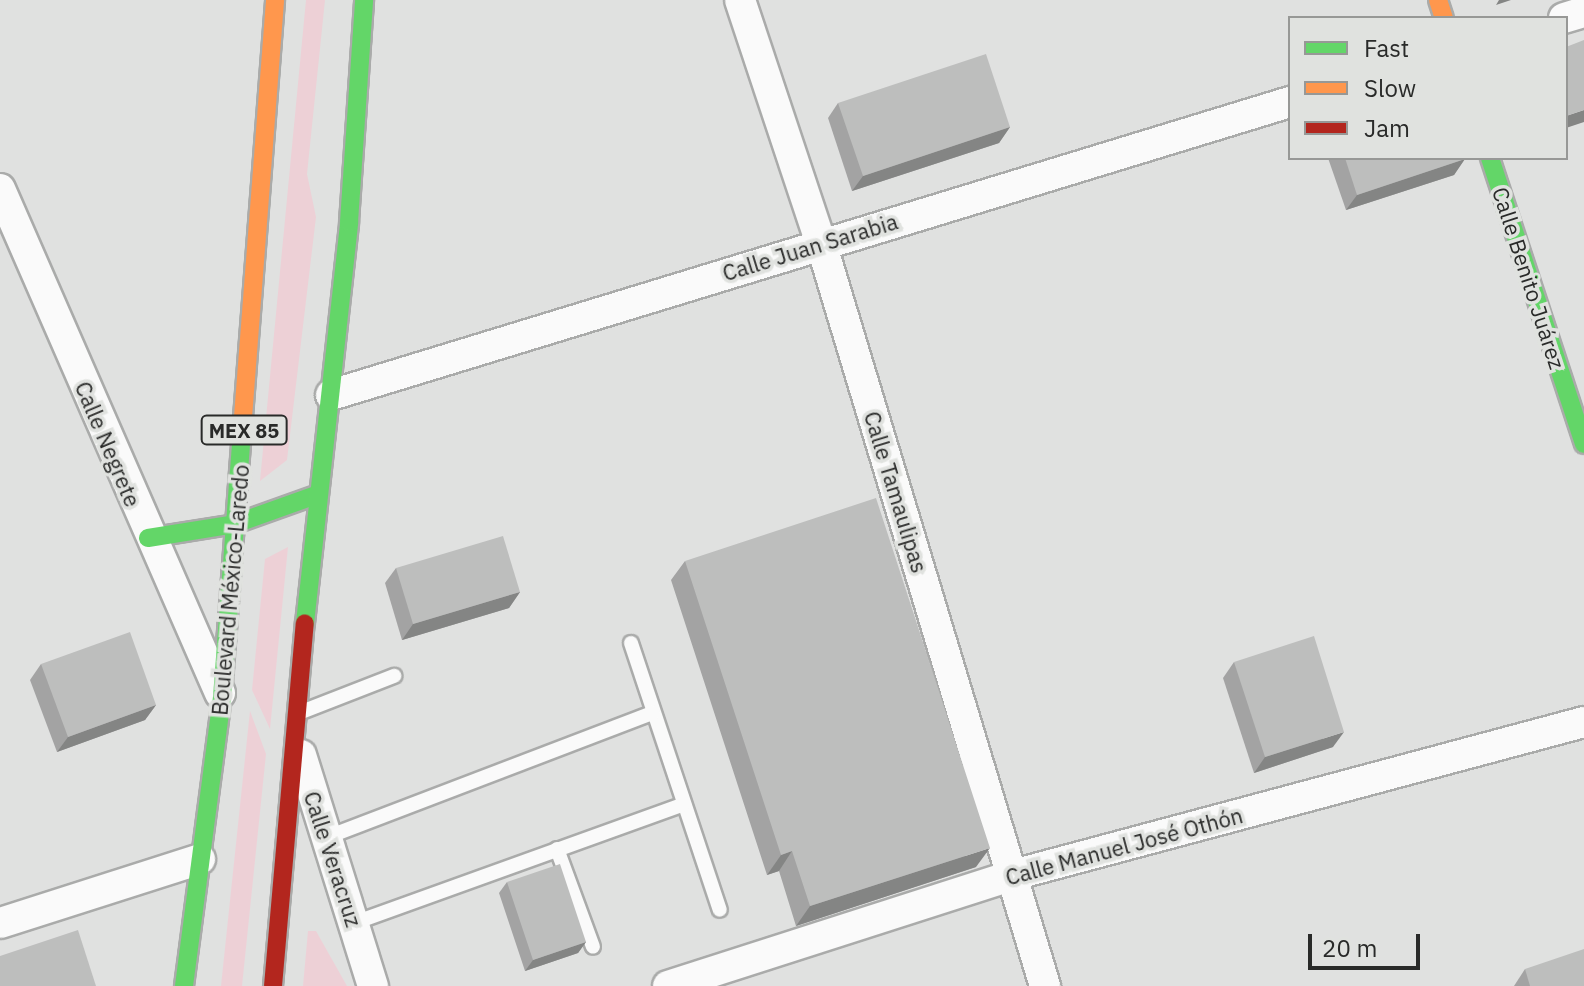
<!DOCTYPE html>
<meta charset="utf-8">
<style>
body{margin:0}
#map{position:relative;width:1584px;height:986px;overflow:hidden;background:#e0e1e0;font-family:"IBM Plex Sans",sans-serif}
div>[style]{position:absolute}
.green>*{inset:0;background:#edd0d6}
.roads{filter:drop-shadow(2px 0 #aaabaa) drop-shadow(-2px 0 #aaabaa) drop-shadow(0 2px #aaabaa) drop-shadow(0 -2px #aaabaa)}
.lane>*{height:14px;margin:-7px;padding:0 7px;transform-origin:7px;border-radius:7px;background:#fafafa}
.street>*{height:30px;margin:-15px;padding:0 15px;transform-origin:15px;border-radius:15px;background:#fafafa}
.fast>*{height:18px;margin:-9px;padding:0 9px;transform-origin:9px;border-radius:9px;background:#63d668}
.slow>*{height:18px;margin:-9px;padding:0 9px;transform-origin:9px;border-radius:9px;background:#ff974d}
.jam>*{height:18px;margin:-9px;padding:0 9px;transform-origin:9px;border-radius:9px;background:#b3261e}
.wall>*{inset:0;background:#a3a3a3}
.shaded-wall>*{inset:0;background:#848584}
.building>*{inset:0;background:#bdbebd}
span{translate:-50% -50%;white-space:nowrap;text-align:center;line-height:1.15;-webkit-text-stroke:7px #e0e2df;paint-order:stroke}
.shield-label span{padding:2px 6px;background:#e0e2df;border:2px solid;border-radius:6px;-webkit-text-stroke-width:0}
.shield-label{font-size:20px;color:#292a29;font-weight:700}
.street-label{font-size:22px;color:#292a29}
.legend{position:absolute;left:1288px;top:16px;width:280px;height:144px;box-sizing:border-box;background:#e0e2df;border:2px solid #979896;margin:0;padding:10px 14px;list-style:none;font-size:24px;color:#292a29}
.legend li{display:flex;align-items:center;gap:16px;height:40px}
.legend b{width:40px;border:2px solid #979896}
.scale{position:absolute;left:1308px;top:934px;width:112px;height:36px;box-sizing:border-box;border:4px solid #292a29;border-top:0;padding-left:10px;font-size:24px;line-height:28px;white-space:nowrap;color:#292a29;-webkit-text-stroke:6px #e0e2df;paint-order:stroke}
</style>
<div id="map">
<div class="green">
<i style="clip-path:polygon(306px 0,325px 0,307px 174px,316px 217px,287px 460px,260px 481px)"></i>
<i style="clip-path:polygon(288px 547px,270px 729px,252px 690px,265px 559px)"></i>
<i style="clip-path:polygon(250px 711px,266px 754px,242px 986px,221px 986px)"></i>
<i style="clip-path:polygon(308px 931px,316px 931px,347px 986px,303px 986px)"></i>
</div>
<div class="roads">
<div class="lane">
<i style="left:631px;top:643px;width:281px;rotate:71.6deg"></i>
<i style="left:304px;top:711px;width:97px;rotate:-21.3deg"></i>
<i style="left:325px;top:838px;width:351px;rotate:-20.9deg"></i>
<i style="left:557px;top:849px;width:104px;rotate:69.8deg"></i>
<i style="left:354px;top:923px;width:349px;rotate:-19.8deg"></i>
</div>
<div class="street">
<i style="left:740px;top:0;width:256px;rotate:71.6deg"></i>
<i style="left:821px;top:243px;width:776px;rotate:73.22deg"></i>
<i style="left:1564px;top:18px;width:21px;rotate:-17deg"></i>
<i style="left:0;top:189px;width:550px;rotate:66.42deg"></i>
<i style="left:331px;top:395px;width:1003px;rotate:-16.99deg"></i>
<i style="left:301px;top:755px;width:242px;rotate:72.7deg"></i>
<i style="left:0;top:923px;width:210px;rotate:-17.7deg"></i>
<i style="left:668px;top:986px;width:362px;rotate:-17.8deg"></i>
<i style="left:1013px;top:875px;width:591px;rotate:-15deg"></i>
</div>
<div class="fast">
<i style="left:1490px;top:158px;width:301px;rotate:71.8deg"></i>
<i style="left:148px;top:538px;width:88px;rotate:-9.1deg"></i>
<i style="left:235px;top:524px;width:86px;rotate:-19.7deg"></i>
<i style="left:305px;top:623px;width:403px;rotate:-83.7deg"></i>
<i style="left:349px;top:222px;width:223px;rotate:-86.1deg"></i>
<i style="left:184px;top:986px;width:291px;rotate:-82.5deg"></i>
<i style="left:222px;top:697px;width:268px;rotate:-85.7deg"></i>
</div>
<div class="slow">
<i style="left:1438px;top:0;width:19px;rotate:72deg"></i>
<i style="left:242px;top:430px;width:431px;rotate:-85.6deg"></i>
</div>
<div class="jam">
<i style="left:273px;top:986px;width:364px;rotate:-85deg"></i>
</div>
</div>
<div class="wall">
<i style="clip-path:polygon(838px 103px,1010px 127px,999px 143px,852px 191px,828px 118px)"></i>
<i style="clip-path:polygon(1328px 158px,1465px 158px,1454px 175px,1346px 210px)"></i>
<i style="clip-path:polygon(685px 561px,976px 867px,796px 926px,779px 871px,767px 875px,671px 580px)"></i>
<i style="clip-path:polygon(396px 568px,520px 592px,509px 608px,402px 640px,385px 583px)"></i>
<i style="clip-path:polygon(1234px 662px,1333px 747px,1254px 773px,1223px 678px)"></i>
<i style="clip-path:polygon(41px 664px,156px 705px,145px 720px,57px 752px,30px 680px)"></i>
<i style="clip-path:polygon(507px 882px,586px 942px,578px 953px,525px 971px,499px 893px)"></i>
<i style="clip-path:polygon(1525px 969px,1584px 986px,1514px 986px)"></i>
</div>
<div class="shaded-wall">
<i style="clip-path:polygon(1499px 0,1511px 0,1496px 5px)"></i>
<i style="clip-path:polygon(1584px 110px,1584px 122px,1566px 128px,1566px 116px)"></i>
<i style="clip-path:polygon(1010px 127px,999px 143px,852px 191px,863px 176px)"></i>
<i style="clip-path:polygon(1465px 159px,1454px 175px,1346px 210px,1357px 195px)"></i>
<i style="clip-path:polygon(520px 592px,509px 608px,402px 640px,413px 624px)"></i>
<i style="clip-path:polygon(156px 705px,145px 720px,57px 752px,68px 737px)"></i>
<i style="clip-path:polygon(1344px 732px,1333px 747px,1254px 773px,1265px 757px)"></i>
<i style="clip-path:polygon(990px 848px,976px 867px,796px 926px,810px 906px)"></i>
<i style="clip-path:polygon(792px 851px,779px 871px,767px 875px,781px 855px)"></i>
<i style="clip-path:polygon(586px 942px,578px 953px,525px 971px,533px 960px)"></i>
</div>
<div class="building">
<i style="clip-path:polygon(1584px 40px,1584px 110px,1566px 116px,1566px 47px)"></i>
<i style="clip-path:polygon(986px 54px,1010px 127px,863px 176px,838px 103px)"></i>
<i style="clip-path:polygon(1345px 158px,1465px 158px,1465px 159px,1357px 195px)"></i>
<i style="clip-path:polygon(876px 498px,990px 848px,810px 906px,792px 851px,781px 855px,685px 561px)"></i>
<i style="clip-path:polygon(503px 536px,520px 592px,413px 624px,396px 568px)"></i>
<i style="clip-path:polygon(130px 632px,156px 705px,68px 737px,41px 664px)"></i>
<i style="clip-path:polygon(1314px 636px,1344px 732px,1265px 757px,1234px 662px)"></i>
<i style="clip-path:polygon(560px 864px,586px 942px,533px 960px,507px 882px)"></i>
<i style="clip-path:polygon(78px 930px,96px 986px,0 986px,0 956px)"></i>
<i style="clip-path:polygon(1584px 949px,1584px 986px,1530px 986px,1525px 969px)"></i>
</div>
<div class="shield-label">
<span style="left:244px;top:430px">MEX 85</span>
</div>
<div class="street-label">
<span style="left:810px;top:247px;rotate:-17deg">Calle Juan Sarabia</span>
<span style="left:1529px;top:278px;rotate:72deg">Calle Benito Juárez</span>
<span style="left:108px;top:444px;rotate:67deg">Calle Negrete</span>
<span style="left:896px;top:492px;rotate:73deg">Calle Tamaulipas</span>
<span style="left:230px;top:590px;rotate:-85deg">Boulevard México-Laredo</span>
<span style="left:1124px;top:846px;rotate:-15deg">Calle Manuel José Othón</span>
<span style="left:333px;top:859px;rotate:72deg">Calle Veracruz</span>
</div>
<ul class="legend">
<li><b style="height:10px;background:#63d668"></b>Fast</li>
<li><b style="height:10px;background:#ff974d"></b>Slow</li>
<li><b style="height:10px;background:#b3261e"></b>Jam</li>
</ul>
<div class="scale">20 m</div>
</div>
